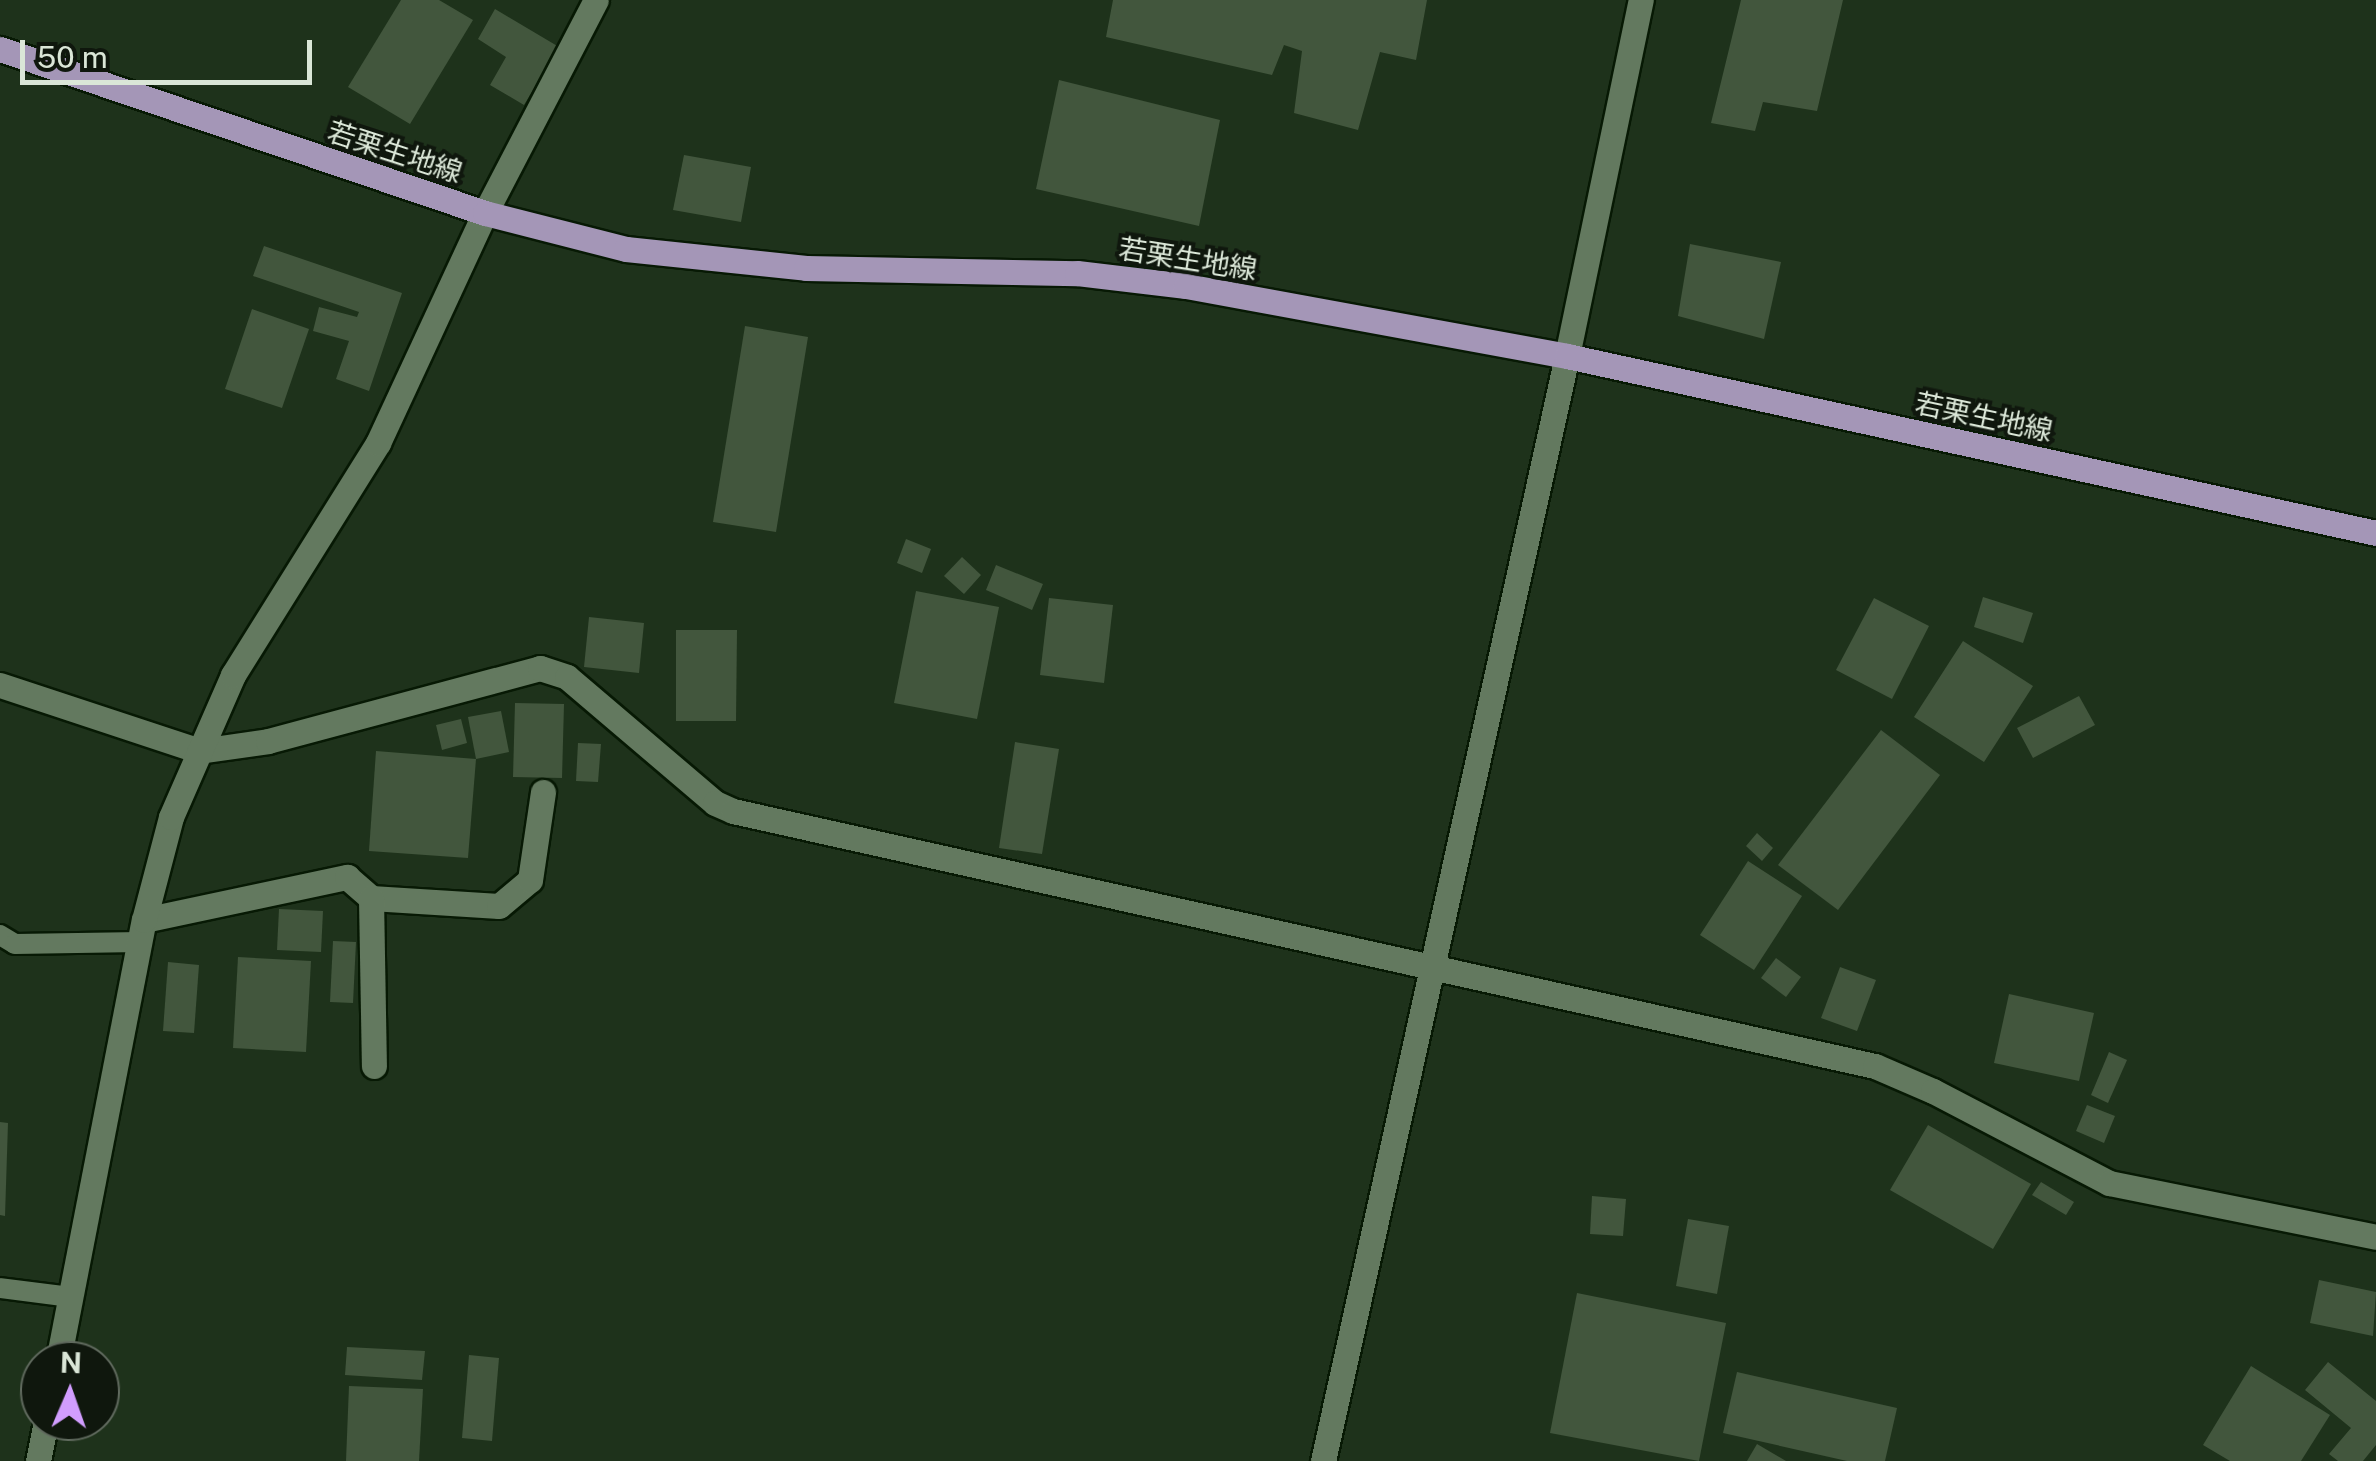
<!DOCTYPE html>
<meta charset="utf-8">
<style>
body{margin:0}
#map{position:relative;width:2376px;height:1461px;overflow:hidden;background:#1e321b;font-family:"Public Sans","Noto Sans JP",sans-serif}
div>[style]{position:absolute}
.building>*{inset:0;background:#42563d}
.roads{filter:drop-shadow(2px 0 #071904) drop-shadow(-2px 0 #071904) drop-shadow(0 2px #071904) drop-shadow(0 -2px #071904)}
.lane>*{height:20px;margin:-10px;padding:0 10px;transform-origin:10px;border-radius:10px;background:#63795f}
.street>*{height:25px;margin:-12.5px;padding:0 12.5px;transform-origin:12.5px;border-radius:12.5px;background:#63795f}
.primary>*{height:25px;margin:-12.5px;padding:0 12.5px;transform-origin:12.5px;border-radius:12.5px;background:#a496b7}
span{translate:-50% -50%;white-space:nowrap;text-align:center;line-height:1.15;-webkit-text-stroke:8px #0f170d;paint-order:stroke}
.street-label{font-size:28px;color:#dae6d7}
.north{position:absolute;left:20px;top:1341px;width:100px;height:100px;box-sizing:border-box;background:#0f170d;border:2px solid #606a5e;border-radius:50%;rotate:2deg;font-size:28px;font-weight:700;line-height:40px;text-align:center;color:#dae6d7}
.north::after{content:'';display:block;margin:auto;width:35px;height:45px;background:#d19dfe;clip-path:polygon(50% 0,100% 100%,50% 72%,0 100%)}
.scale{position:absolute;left:20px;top:40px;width:292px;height:45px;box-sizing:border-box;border:5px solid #dae6d7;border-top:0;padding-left:12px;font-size:30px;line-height:35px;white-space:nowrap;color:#dae6d7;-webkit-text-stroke:8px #0f170d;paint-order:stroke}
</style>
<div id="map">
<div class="building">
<i style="clip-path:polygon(401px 0,439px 0,473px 20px,410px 124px,348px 87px)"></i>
<i style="clip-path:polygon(1113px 0,1427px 0,1416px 60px,1380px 52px,1358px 130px,1294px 113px,1302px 51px,1284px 45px,1272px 75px,1106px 37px)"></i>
<i style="clip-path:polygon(1741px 0,1843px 0,1817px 111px,1763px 102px,1755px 131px,1711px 123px)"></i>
<i style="clip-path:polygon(495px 9px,559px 47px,524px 105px,490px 85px,506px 57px,478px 39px)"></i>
<i style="clip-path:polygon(1059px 80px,1220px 120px,1199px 226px,1036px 189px)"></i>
<i style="clip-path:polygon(684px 155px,751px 167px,741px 222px,673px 210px)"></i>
<i style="clip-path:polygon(1690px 244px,1781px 262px,1764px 339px,1678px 316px)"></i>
<i style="clip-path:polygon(264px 246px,402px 293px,369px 391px,336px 379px,349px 341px,313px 331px,319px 307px,357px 317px,359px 312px,253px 276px)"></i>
<i style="clip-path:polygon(252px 309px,309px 329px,282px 408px,225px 389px)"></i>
<i style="clip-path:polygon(745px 326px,808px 337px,776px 532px,713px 522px)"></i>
<i style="clip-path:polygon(906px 539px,931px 549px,922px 573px,897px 563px)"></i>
<i style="clip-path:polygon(962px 557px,981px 575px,964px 594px,944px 576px)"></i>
<i style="clip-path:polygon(996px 565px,1043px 584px,1032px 610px,986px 590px)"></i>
<i style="clip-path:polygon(916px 591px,999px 607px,977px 719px,894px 703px)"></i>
<i style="clip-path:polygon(1983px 597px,2033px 613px,2023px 643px,1974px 627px)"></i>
<i style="clip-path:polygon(1049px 598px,1113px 605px,1104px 683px,1040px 675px)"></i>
<i style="clip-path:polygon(1874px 598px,1929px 626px,1892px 699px,1836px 670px)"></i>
<i style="clip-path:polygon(589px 617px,644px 623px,639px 673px,584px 667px)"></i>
<i style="clip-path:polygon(676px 630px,737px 630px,736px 721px,676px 721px)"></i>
<i style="clip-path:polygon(1963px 641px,2033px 686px,1984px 762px,1914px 717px)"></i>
<i style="clip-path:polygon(2079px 696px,2095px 725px,2033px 758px,2017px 728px)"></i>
<i style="clip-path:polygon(515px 703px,564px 704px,562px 778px,513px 777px)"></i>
<i style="clip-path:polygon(501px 711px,509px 752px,476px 759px,468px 717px)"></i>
<i style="clip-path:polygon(461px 719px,467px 743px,442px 750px,436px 725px)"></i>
<i style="clip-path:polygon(1881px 730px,1940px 775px,1838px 910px,1778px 865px)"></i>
<i style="clip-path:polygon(1015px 742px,1059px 749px,1042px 854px,999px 848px)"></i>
<i style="clip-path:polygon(578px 743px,601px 744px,598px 782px,576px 781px)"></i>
<i style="clip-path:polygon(376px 751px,476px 759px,468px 858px,369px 851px)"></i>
<i style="clip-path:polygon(1757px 833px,1773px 848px,1762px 861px,1746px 846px)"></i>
<i style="clip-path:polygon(1748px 861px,1802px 896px,1754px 970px,1700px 935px)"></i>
<i style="clip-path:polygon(279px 909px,323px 911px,321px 952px,277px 950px)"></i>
<i style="clip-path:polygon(333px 941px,356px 942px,353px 1003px,330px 1002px)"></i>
<i style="clip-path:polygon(238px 957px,311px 961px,306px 1052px,233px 1048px)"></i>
<i style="clip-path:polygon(1776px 958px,1801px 977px,1786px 997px,1761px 978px)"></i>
<i style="clip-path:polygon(168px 962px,199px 965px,194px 1033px,163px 1031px)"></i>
<i style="clip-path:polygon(1840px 967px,1876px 980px,1857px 1031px,1821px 1018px)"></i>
<i style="clip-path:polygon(2009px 994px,2094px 1013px,2079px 1081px,1994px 1063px)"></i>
<i style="clip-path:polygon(2109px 1052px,2127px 1060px,2108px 1103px,2091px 1095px)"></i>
<i style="clip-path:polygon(2087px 1105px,2115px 1116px,2104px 1143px,2076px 1131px)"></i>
<i style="clip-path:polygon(0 1122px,8px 1123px,5px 1216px,0 1215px)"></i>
<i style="clip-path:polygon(1928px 1125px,2031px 1184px,1993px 1249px,1890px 1190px)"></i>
<i style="clip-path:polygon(2041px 1182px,2074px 1202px,2066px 1215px,2032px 1195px)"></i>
<i style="clip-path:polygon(1592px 1196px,1626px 1199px,1623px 1236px,1590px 1234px)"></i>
<i style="clip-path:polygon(1688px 1219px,1729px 1226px,1717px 1294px,1676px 1286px)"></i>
<i style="clip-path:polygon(2319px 1280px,2376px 1292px,2373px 1336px,2310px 1323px)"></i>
<i style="clip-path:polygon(1577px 1293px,1726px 1323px,1699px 1461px,1550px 1433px)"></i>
<i style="clip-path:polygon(347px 1347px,425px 1351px,422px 1380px,345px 1375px)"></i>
<i style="clip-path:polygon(469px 1355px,499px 1358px,492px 1441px,462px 1438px)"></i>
<i style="clip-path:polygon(2328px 1362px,2376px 1401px,2376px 1445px,2363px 1461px,2338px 1461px,2329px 1454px,2351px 1428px,2305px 1390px)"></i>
<i style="clip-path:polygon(2251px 1366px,2330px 1415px,2301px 1461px,2230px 1461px,2203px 1445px)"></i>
<i style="clip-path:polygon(1737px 1372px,1897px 1408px,1885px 1461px,1847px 1461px,1723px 1433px)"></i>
<i style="clip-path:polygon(349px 1386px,423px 1389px,419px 1461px,346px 1461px)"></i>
<i style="clip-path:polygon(1757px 1444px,1786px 1461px,1747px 1461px)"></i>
</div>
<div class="roads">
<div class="lane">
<i style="left:0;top:935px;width:17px;rotate:31deg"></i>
<i style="left:15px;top:944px;width:125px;rotate:-0.9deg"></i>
<i style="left:0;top:1288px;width:71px;rotate:7.3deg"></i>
</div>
<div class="street">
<i style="left:0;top:685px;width:210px;rotate:18.3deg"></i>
<i style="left:199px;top:751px;width:70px;rotate:-8.2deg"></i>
<i style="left:268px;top:741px;width:282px;rotate:-15deg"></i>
<i style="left:540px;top:668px;width:28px;rotate:18deg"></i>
<i style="left:567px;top:677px;width:194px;rotate:40.4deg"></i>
<i style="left:715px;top:803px;width:20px;rotate:24deg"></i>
<i style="left:733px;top:811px;width:1170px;rotate:12.59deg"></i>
<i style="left:1875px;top:1066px;width:63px;rotate:23.3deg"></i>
<i style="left:1933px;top:1091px;width:199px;rotate:27.6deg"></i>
<i style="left:2109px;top:1183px;width:272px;rotate:11.4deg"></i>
<i style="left:371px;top:898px;width:128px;rotate:3.6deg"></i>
<i style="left:499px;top:906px;width:40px;rotate:-40deg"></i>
<i style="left:530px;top:880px;width:89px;rotate:-81.6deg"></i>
<i style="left:144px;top:920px;width:208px;rotate:-12deg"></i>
<i style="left:347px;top:877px;width:32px;rotate:41deg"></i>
<i style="left:371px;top:898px;width:168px;rotate:89deg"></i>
<i style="left:58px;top:1361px;width:449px;rotate:-79deg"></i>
<i style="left:144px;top:920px;width:106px;rotate:-75.3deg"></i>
<i style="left:171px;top:817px;width:155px;rotate:-66.4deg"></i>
<i style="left:233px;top:675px;width:274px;rotate:-58deg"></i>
<i style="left:378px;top:443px;width:254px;rotate:-65.1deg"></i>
<i style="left:485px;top:213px;width:240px;rotate:-62.5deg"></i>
<i style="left:38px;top:1461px;width:41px;rotate:-78.7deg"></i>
<i style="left:1323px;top:1461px;width:1132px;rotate:-77.55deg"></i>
<i style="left:1567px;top:356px;width:364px;rotate:-78.3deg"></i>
</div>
<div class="primary">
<i style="left:0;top:49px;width:512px;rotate:18.68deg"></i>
<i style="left:485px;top:213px;width:146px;rotate:14.3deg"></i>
<i style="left:626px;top:249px;width:181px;rotate:6deg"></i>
<i style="left:806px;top:268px;width:271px;rotate:1.1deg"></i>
<i style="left:1077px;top:273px;width:110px;rotate:6.8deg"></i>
<i style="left:1186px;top:286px;width:387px;rotate:10.4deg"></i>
<i style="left:1567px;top:356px;width:828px;rotate:12.34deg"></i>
</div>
</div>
<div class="street-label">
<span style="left:395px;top:152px;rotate:18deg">若栗生地線</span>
<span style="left:1188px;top:259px;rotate:9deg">若栗生地線</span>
<span style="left:1984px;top:417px;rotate:12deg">若栗生地線</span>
</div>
<div class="north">N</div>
<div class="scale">50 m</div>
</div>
